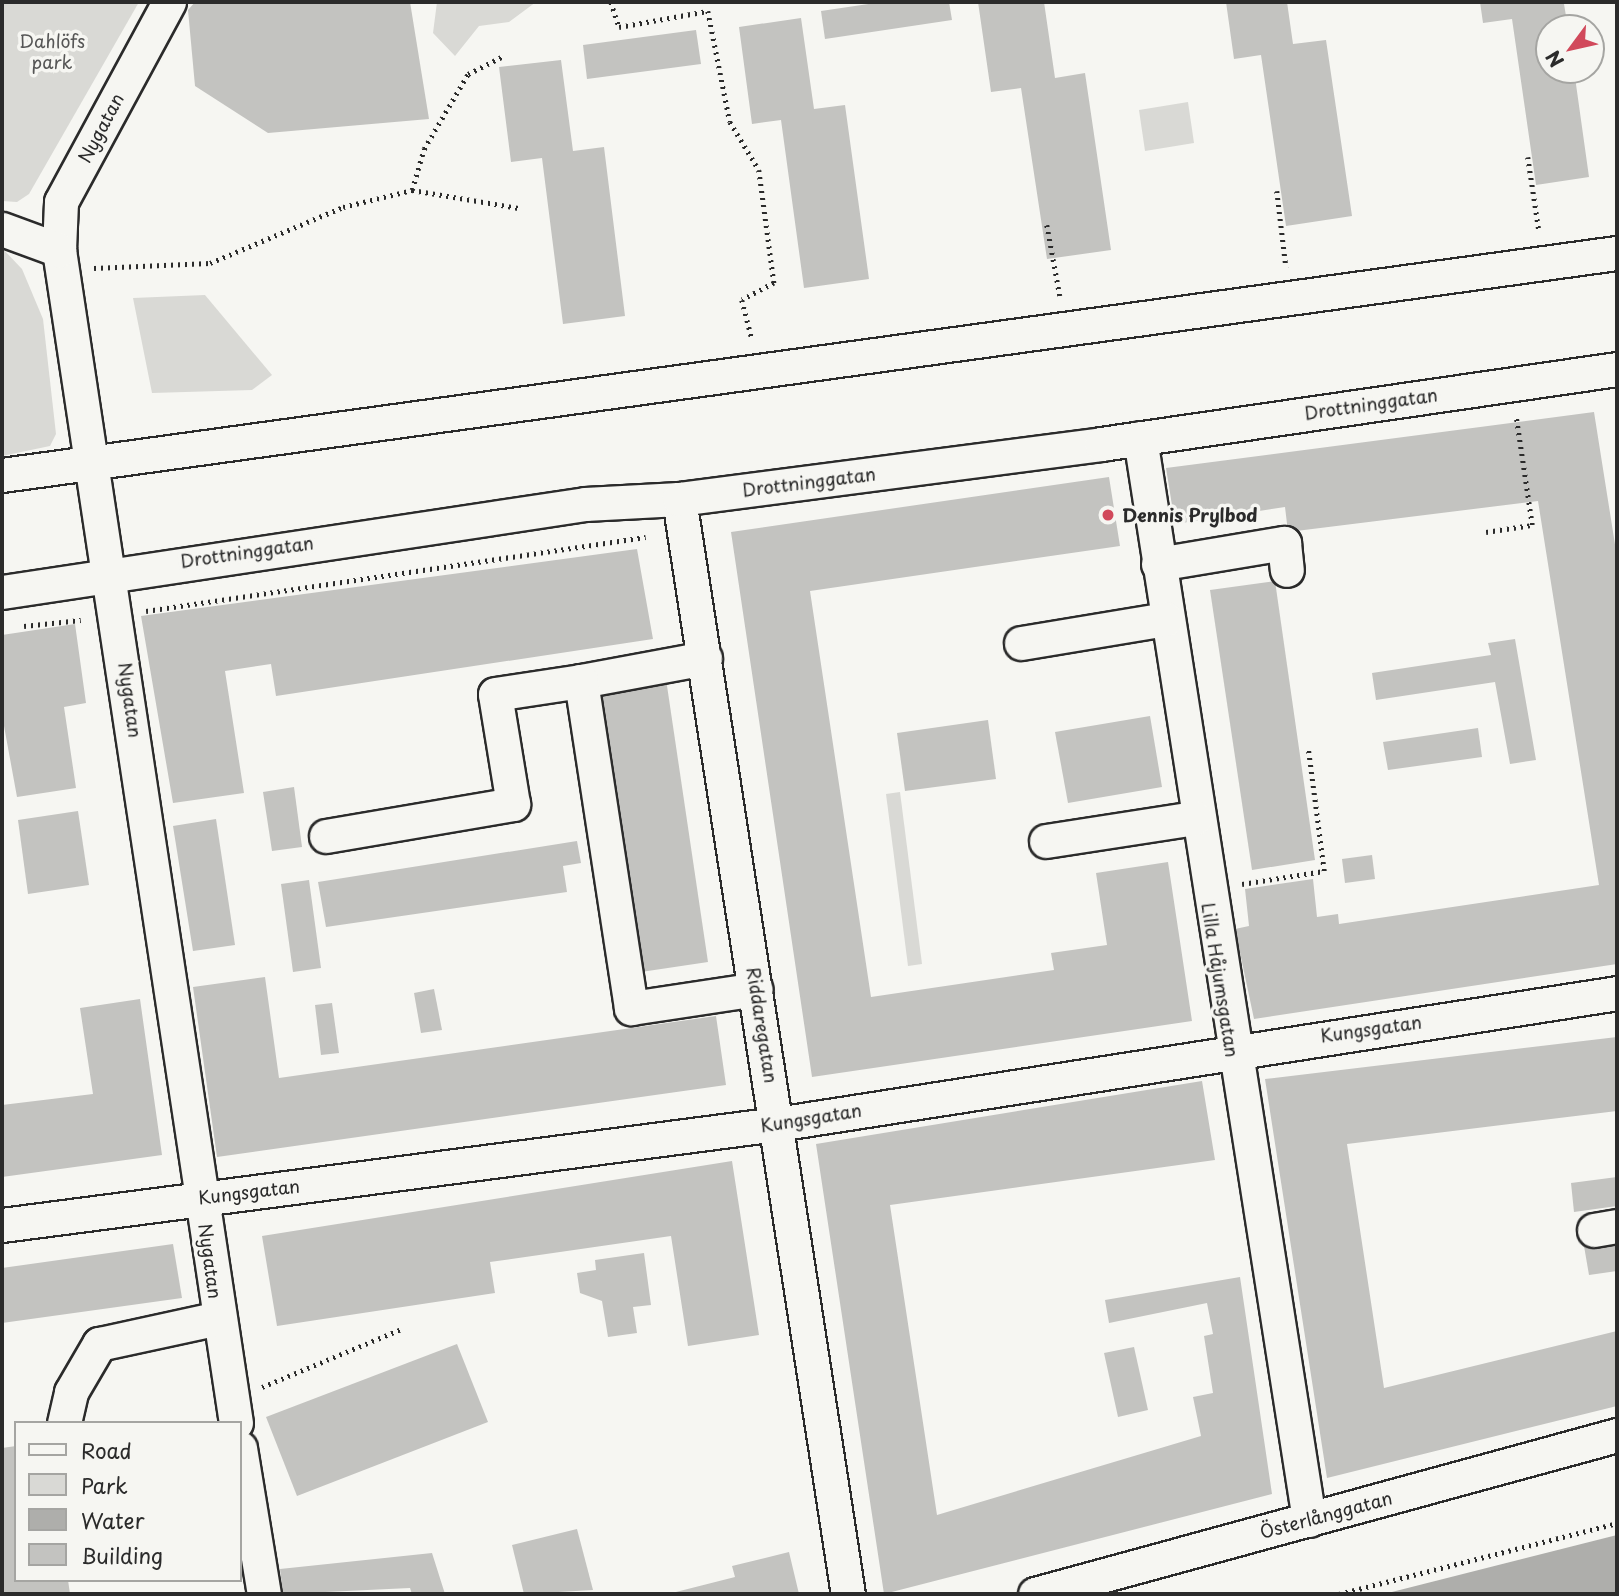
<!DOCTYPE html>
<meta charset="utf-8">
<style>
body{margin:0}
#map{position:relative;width:1619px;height:1596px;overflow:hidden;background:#f6f6f2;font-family:"Playpen Sans",sans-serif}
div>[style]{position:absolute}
.green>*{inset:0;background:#d9d9d5}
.water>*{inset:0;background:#aeaeab}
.building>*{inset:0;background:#c3c3c0}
.path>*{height:4.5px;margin-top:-2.25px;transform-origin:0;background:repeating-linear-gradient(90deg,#2b2b2b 0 2px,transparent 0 7px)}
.roads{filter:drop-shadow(2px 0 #2b2b2b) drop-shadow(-2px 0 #2b2b2b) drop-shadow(0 2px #2b2b2b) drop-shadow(0 -2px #2b2b2b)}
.minor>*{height:33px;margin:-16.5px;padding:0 16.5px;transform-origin:16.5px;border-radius:16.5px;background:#f6f6f2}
.dots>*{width:19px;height:19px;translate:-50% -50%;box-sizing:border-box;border:4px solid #f6f6f2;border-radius:50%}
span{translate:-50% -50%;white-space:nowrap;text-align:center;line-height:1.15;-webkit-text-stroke:7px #f6f6f2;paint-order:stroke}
.park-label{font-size:18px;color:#565656}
.street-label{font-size:18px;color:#2b2b2b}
.poi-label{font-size:18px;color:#2b2b2b;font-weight:700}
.left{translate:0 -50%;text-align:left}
.frame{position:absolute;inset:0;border:4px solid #2b2b2b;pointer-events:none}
.legend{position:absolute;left:14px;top:1421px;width:228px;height:161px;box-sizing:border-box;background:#f6f6f2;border:2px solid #a5a5a2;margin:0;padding:9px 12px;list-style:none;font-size:21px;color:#2b2b2b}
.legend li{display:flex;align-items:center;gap:14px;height:35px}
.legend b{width:35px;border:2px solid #a5a5a2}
.north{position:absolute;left:1535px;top:14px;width:70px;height:70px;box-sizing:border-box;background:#f6f6f2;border:2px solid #a5a5a2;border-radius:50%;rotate:237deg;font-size:19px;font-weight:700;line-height:28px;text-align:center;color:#2b2b2b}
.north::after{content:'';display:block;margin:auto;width:24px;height:32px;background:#d1495b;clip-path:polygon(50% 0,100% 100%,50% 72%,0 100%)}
</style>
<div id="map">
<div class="green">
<i style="clip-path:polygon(2px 2px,139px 2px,29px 194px,17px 202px,2px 201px)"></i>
<i style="clip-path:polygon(437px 2px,536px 2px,509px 22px,479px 26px,455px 56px,433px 33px)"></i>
<i style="clip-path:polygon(1188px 102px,1194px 143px,1145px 151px,1139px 110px)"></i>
<i style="clip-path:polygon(2px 248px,22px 269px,43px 319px,56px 434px,50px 446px,2px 456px)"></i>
<i style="clip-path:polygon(205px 295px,272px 375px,252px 390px,152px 393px,133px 298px)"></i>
<i style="clip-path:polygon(900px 792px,922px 964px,908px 966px,886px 794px)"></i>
</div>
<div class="water">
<i style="clip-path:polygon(1617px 1535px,1617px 1594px,1384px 1594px)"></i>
</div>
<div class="building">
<i style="clip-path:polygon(195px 2px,410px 2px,429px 119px,268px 133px,195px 86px,188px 10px)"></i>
<i style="clip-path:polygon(882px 2px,949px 2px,952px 20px,825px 39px,821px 11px)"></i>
<i style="clip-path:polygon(978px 2px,1044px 2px,1055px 78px,1085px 73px,1111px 250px,1047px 259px,1021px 88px,991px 92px)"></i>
<i style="clip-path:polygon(1226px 2px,1287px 2px,1293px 44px,1326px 40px,1352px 216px,1286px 226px,1261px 55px,1234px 59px)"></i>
<i style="clip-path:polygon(1480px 2px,1564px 4px,1568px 28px,1549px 28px,1549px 70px,1574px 70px,1589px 177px,1536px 185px,1512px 19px,1483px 23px)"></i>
<i style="clip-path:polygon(801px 18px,814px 109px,845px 105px,869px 279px,804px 288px,781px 120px,752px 124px,739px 27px)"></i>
<i style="clip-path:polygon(696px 30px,701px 64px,587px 79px,583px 45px)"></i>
<i style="clip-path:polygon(561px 60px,573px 151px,604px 147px,625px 316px,563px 324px,542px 158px,511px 162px,499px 67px)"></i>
<i style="clip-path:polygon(1594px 412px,1617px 557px,1617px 964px,1254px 1019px,1235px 929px,1249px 926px,1245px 889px,1313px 879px,1317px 917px,1338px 914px,1339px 924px,1599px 885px,1538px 501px,1288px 532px,1285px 507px,1175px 524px,1166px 468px)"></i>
<i style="clip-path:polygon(1109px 477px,1120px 546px,810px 591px,871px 997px,1054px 970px,1051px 953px,1107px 945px,1096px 873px,1168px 862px,1192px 1021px,812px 1077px,731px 532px)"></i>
<i style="clip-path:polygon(637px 549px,653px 639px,276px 696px,271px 664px,225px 671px,244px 793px,173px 803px,141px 616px)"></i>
<i style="clip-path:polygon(1275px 581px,1315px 860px,1252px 870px,1210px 590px)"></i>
<i style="clip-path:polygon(75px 624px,86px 703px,64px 707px,76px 788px,17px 797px,2px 715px,2px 635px)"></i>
<i style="clip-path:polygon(1515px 639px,1536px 760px,1510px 764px,1495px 682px,1376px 700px,1372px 673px,1491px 655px,1488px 643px)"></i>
<i style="clip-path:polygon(666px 679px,708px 962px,641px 972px,599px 689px)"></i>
<i style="clip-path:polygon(1150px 716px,1162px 787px,1068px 803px,1055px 732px)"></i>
<i style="clip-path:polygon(988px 720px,996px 779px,905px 791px,897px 733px)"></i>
<i style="clip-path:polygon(1478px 728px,1482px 757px,1388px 770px,1383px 742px)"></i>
<i style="clip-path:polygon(294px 787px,302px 847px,272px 851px,263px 792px)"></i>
<i style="clip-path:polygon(78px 811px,89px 885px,28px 894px,18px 820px)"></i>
<i style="clip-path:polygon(216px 819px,235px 945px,193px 951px,173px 826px)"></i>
<i style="clip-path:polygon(577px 841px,581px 863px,563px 866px,567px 892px,326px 927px,318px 882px)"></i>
<i style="clip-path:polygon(1372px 855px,1375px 879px,1345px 883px,1342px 859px)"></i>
<i style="clip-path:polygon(309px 880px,321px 968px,293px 972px,281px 884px)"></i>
<i style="clip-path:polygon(265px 977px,279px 1078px,716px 1016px,726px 1085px,217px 1157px,193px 987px)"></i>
<i style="clip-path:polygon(434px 989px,442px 1030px,421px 1033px,414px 993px)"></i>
<i style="clip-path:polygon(140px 999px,162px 1155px,2px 1177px,2px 1105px,93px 1094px,80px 1008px)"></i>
<i style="clip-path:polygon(332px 1003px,339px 1053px,321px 1055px,315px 1005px)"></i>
<i style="clip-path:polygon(1617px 1037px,1617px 1111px,1347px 1144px,1384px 1388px,1617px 1331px,1617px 1406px,1327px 1478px,1265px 1079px)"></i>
<i style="clip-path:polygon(1202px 1081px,1215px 1160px,890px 1205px,937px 1515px,1201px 1436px,1193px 1397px,1213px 1393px,1204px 1336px,1213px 1334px,1207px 1303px,1109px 1323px,1105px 1300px,1240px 1277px,1272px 1494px,884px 1594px,816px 1144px)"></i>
<i style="clip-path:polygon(732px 1161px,759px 1335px,688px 1346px,671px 1236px,490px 1262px,495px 1293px,277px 1326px,262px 1236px)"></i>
<i style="clip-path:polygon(1617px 1177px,1617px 1206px,1574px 1212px,1571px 1183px)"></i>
<i style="clip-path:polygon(1617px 1240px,1617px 1271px,1589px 1275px,1584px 1246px)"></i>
<i style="clip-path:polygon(173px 1244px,182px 1298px,2px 1323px,2px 1268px)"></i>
<i style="clip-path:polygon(644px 1253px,651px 1305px,633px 1307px,637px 1333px,608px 1337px,602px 1301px,580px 1293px,577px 1273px,596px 1270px,595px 1260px)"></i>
<i style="clip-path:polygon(457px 1344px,488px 1422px,297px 1496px,266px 1417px)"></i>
<i style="clip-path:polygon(1134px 1347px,1148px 1410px,1118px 1417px,1104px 1353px)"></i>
<i style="clip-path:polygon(16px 1446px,16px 1580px,68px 1580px,70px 1594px,2px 1594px,2px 1448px)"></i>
<i style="clip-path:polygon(577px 1529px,593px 1590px,524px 1594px,512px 1545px)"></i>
<i style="clip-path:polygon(789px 1552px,799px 1594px,668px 1594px,735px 1577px,732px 1566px)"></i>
<i style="clip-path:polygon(432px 1553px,445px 1594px,412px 1594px,410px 1588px,283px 1594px,280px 1569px)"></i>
</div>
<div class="path">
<i style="left:611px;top:2px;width:26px;rotate:72deg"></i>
<i style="left:619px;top:27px;width:90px;rotate:-10.2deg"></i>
<i style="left:708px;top:11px;width:113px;rotate:78.8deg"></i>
<i style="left:730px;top:122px;width:56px;rotate:58.9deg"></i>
<i style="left:759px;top:170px;width:114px;rotate:82.4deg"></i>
<i style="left:774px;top:283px;width:36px;rotate:152deg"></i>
<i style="left:742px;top:300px;width:40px;rotate:75.6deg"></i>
<i style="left:1528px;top:157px;width:75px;rotate:81.5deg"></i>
<i style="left:412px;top:190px;width:108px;rotate:9.6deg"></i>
<i style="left:1277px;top:191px;width:77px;rotate:83.2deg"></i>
<i style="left:1047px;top:225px;width:72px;rotate:79.6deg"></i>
<i style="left:94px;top:268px;width:116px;rotate:-2.5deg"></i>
<i style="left:210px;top:263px;width:144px;rotate:-22.8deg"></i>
<i style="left:343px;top:207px;width:71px;rotate:-13.8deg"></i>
<i style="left:412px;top:190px;width:43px;rotate:-73.7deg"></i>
<i style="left:424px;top:149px;width:87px;rotate:-59.6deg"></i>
<i style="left:468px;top:74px;width:38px;rotate:-27deg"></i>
<i style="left:1486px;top:532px;width:47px;rotate:-8.7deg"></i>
<i style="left:1532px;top:525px;width:110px;rotate:-98.4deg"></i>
<i style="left:146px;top:611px;width:505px;rotate:-8.42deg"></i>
<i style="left:24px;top:626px;width:57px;rotate:-6deg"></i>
<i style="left:1242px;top:884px;width:83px;rotate:-9deg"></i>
<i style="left:1324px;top:871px;width:124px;rotate:-97.4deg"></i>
<i style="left:262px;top:1387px;width:151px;rotate:-22.6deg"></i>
<i style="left:1339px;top:1594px;width:287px;rotate:-14.3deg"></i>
</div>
<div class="roads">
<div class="minor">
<i style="left:169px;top:2px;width:227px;rotate:118.4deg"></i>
<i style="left:61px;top:202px;width:48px;rotate:92.4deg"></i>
<i style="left:59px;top:250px;width:1186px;rotate:81.42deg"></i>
<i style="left:2px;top:229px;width:61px;rotate:20.2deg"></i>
<i style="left:1140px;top:438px;width:1095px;rotate:81.12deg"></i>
<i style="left:2px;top:475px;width:1630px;rotate:-7.83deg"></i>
<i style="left:679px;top:499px;width:1108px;rotate:81.23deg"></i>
<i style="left:1158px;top:564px;width:128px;rotate:-9.5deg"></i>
<i style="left:1284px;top:543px;width:27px;rotate:84deg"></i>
<i style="left:2px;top:592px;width:590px;rotate:-8.58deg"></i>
<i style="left:585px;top:504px;width:94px;rotate:-3deg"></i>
<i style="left:679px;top:499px;width:426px;rotate:-7.4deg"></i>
<i style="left:1101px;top:444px;width:521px;rotate:-8.27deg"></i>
<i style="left:1021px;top:643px;width:147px;rotate:-9.4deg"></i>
<i style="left:705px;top:658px;width:126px;rotate:169.5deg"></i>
<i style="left:581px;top:681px;width:331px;rotate:81.3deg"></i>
<i style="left:631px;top:1008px;width:126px;rotate:-8.6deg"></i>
<i style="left:326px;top:836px;width:190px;rotate:-9.7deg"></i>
<i style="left:513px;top:804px;width:111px;rotate:-99.3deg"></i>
<i style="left:495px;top:694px;width:87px;rotate:-8.6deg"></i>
<i style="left:1046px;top:841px;width:151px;rotate:-8.8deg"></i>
<i style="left:2px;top:1225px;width:782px;rotate:-7.43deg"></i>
<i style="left:777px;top:1124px;width:850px;rotate:-8.86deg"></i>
<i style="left:1594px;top:1230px;width:23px;rotate:-10deg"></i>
<i style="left:64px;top:1423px;width:32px;rotate:-77deg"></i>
<i style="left:71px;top:1392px;width:56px;rotate:-59.7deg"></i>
<i style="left:99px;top:1344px;width:122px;rotate:-12.3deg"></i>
<i style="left:240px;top:1448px;width:148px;rotate:80.7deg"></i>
<i style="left:1035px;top:1594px;width:603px;rotate:-15.28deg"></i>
</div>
</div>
<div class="dots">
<i style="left:1108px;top:515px;background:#d1495b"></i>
</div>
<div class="park-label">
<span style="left:52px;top:52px">Dahlöfs<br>park</span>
</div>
<div class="street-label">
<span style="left:101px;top:128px;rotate:-62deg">Nygatan</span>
<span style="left:1371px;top:404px;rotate:-8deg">Drottninggatan</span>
<span style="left:809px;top:482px;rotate:-7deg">Drottninggatan</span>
<span style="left:247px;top:552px;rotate:-8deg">Drottninggatan</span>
<span style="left:130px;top:700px;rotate:82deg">Nygatan</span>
<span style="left:1220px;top:980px;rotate:81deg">Lilla Håjumsgatan</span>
<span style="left:762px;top:1025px;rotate:81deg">Riddaregatan</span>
<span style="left:1371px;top:1029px;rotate:-8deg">Kungsgatan</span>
<span style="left:811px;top:1118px;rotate:-9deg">Kungsgatan</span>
<span style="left:249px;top:1192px;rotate:-7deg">Kungsgatan</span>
<span style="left:210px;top:1261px;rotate:82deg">Nygatan</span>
<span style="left:1326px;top:1515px;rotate:-15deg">Österlånggatan</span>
</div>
<div class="poi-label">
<span class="left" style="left:1122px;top:515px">Dennis Prylbod</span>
</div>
<div class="frame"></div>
<ul class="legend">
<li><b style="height:9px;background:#f6f6f2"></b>Road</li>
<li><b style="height:19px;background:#d9d9d5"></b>Park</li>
<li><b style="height:19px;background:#aeaeab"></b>Water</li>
<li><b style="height:19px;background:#c3c3c0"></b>Building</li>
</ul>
<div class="north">N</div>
</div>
